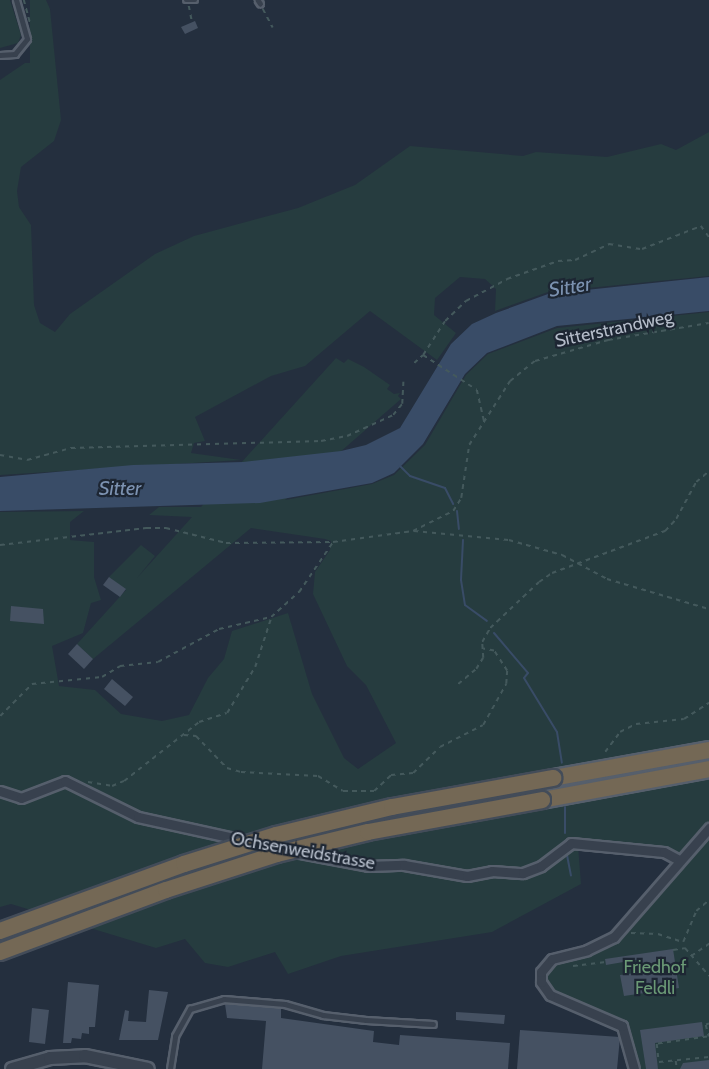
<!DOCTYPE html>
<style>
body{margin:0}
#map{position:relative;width:709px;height:1069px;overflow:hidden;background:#242f3e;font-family:Cabin,sans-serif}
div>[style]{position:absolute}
.green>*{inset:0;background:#263c3f}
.water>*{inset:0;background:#394c67}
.stream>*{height:2px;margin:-1px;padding:0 1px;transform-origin:1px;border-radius:1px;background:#394c67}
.building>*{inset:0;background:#455162}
.path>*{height:1.5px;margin-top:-0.75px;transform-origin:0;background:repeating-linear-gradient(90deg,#44595c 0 4.5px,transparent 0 9px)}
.roads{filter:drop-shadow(2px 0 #565f6c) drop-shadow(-2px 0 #565f6c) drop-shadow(0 2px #565f6c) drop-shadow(0 -2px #565f6c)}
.service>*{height:4.5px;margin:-2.25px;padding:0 2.25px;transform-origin:2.25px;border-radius:2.25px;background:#38414e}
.minor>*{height:9px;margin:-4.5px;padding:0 4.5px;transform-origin:4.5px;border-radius:4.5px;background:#38414e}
.tertiary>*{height:12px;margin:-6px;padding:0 6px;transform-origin:6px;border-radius:6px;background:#38414e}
.motorway>*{height:16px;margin:-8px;padding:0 8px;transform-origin:8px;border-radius:8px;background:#746855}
.bridges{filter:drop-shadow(2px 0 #434c59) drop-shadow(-2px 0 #434c59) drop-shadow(0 2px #434c59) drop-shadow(0 -2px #434c59)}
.motorway-bridge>*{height:16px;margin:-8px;padding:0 8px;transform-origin:8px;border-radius:8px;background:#746855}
span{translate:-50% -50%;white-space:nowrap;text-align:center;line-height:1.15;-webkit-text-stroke:4.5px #1d2633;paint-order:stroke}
.street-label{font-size:18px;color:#b4bcc9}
.park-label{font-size:18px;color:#6b9a76}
.water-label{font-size:20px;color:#7c92b1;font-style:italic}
</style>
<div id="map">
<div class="green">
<i style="clip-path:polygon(0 0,10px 0,21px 35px,18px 43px,0 48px)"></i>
<i style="clip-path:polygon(30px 0,46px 0,50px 9px,61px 120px,54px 141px,21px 167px,17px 191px,19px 207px,31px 225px,34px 305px,40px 323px,55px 332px,70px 314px,155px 254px,194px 236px,298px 208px,355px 185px,410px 146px,523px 156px,536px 152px,607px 157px,661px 144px,676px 150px,709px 132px,709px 276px,548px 292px,495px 311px,496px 289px,485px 279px,460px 277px,435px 298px,434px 315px,456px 333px,437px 360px,370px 311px,305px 366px,271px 376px,195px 417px,205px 441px,194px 443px,191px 453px,241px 460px,0 475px,0 80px,25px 63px,30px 63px)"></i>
<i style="clip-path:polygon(709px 312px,709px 1069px,640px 1069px,630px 1032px,620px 1019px,550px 990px,543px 977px,550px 964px,594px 951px,685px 858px,578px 845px,581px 884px,492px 932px,341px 956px,288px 974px,275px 952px,228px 967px,205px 963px,185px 939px,156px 948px,11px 904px,0 907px,0 512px,84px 511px,70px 522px,70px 540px,94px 542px,94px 577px,101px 600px,91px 603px,83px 633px,52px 646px,59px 686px,95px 690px,121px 714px,162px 721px,189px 715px,208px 678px,224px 659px,232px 631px,288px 613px,312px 694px,344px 758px,358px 769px,396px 743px,366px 685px,347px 666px,313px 594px,315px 572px,330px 550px,331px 541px,325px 539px,251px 528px,93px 659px,77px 644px,126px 590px,109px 577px,141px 545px,155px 556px,137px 578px,192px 517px,149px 515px,159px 507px,201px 507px,336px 358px,344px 363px,348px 359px,364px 367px,390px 385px,387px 389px,394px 394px,400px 393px,398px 396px,401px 399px,285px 500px,372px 484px,394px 475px,425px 445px,466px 375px,488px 354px,557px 328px)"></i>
</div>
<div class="water">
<i style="clip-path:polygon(709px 277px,709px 311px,557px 326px,487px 353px,465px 374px,423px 444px,394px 473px,372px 483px,260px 503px,0 511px,0 477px,133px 465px,243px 462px,341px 451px,366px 445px,400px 428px,451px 344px,472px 324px,496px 313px,548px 294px)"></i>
</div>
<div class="stream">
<i style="left:400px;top:466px;width:14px;rotate:45deg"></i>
<i style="left:410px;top:476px;width:37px;rotate:19deg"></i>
<i style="left:445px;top:488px;width:18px;rotate:63deg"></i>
<i style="left:457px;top:511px;width:18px;rotate:84deg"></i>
<i style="left:463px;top:540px;width:40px;rotate:92.9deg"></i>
<i style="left:461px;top:580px;width:25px;rotate:81deg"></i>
<i style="left:465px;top:605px;width:27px;rotate:36deg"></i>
<i style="left:494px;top:633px;width:52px;rotate:49.6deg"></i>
<i style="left:528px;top:673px;width:6px;rotate:129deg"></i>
<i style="left:524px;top:678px;width:63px;rotate:58.6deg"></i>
<i style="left:557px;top:732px;width:31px;rotate:81deg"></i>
<i style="left:565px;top:807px;width:26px;rotate:90deg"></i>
<i style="left:566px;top:850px;width:26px;rotate:79deg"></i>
</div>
<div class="building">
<i style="clip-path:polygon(195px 21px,198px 28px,185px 34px,181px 27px)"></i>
<i style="clip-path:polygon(109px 577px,126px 589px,120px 597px,103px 585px)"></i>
<i style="clip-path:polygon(11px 606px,43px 609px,44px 624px,10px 621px)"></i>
<i style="clip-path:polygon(77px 644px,93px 659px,84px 669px,68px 654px)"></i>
<i style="clip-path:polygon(112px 679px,133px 697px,125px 706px,104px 689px)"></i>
<i style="clip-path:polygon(673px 949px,679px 988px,624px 996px,620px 975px,643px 972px,641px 959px,606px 965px,605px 959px)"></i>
<i style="clip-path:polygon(68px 982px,99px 985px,95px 1027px,89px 1027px,89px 1034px,82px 1033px,81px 1039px,72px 1038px,71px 1043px,63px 1043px)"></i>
<i style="clip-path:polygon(149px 990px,168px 992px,158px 1040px,119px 1040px,125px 1010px,129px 1011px,128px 1021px,146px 1022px)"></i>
<i style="clip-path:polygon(225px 1004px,281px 1007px,281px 1018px,374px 1031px,373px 1042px,399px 1045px,400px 1035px,510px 1043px,508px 1069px,262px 1069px,266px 1021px,227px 1018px)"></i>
<i style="clip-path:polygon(32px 1008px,49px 1010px,45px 1044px,29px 1042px)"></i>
<i style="clip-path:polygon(456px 1012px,505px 1015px,504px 1024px,456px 1020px)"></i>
<i style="clip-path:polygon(702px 1022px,704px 1036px,655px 1043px,658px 1069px,646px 1069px,640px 1030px)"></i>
<i style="clip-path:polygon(520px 1030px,620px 1037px,617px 1069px,517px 1069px)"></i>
<i style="clip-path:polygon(709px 1060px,709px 1069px,680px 1069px,683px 1063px)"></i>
</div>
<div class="path">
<i style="left:24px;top:0;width:23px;rotate:75deg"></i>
<i style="left:189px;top:6px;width:15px;rotate:79deg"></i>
<i style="left:263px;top:9px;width:21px;rotate:62deg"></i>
<i style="left:423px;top:355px;width:40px;rotate:-57.1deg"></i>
<i style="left:445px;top:321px;width:29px;rotate:-44deg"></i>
<i style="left:466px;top:301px;width:47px;rotate:-28.2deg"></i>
<i style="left:507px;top:279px;width:54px;rotate:-19.4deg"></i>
<i style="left:558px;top:261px;width:17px;rotate:-3deg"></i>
<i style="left:575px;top:260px;width:38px;rotate:-25deg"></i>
<i style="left:609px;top:244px;width:33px;rotate:9deg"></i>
<i style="left:642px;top:249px;width:63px;rotate:-21.3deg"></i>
<i style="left:701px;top:226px;width:14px;rotate:54deg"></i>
<i style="left:414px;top:363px;width:12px;rotate:-42deg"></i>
<i style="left:423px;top:355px;width:64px;rotate:32.9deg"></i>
<i style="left:477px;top:390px;width:32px;rotate:77deg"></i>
<i style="left:0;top:455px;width:27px;rotate:10deg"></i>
<i style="left:27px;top:460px;width:46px;rotate:-15.3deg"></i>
<i style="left:71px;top:448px;width:250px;rotate:-1.6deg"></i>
<i style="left:321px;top:441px;width:26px;rotate:-11deg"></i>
<i style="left:347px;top:436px;width:51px;rotate:-24.5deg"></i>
<i style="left:393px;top:415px;width:14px;rotate:-51deg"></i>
<i style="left:402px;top:404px;width:22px;rotate:-87deg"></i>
<i style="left:414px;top:531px;width:95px;rotate:5.4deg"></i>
<i style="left:509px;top:540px;width:55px;rotate:15.8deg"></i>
<i style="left:562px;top:555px;width:51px;rotate:28.1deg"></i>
<i style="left:607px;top:579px;width:106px;rotate:16.4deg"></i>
<i style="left:0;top:545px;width:147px;rotate:-6.6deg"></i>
<i style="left:146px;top:528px;width:20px"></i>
<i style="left:166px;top:528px;width:62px;rotate:14deg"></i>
<i style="left:226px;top:543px;width:107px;rotate:-0.5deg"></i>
<i style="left:458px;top:684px;width:23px;rotate:-40deg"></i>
<i style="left:476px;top:669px;width:13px;rotate:-58deg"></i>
<i style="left:483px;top:658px;width:16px;rotate:-94deg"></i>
<i style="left:482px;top:642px;width:16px;rotate:-60deg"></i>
<i style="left:490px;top:628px;width:67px;rotate:-43.2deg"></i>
<i style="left:539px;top:582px;width:16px;rotate:-35deg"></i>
<i style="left:552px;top:573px;width:121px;rotate:-20.4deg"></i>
<i style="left:665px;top:531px;width:16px;rotate:-47deg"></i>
<i style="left:676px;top:519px;width:42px;rotate:-61.6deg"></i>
<i style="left:696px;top:482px;width:17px;rotate:-40deg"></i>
<i style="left:0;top:716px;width:45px;rotate:-45deg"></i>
<i style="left:32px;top:684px;width:70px;rotate:-5.7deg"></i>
<i style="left:102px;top:677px;width:21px;rotate:-31deg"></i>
<i style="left:120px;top:666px;width:38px;rotate:-6deg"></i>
<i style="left:158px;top:662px;width:69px;rotate:-28.4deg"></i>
<i style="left:219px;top:629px;width:53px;rotate:-13deg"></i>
<i style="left:271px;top:617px;width:38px;rotate:-42deg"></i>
<i style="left:299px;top:592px;width:60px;rotate:-55.8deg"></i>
<i style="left:333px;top:542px;width:81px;rotate:-7.8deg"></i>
<i style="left:413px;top:531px;width:45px;rotate:-26.6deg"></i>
<i style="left:453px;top:511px;width:15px;rotate:-58deg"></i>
<i style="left:461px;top:498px;width:54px;rotate:-81.4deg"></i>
<i style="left:469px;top:445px;width:76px;rotate:-57.4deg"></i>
<i style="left:510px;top:381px;width:32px;rotate:-39deg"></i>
<i style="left:535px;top:361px;width:76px;rotate:-16deg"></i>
<i style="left:608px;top:340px;width:102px;rotate:-9.6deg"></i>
<i style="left:184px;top:735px;width:12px;rotate:5deg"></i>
<i style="left:196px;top:736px;width:45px;rotate:45.9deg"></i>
<i style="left:227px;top:768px;width:15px;rotate:16deg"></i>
<i style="left:241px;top:772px;width:77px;rotate:3deg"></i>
<i style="left:318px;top:776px;width:29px;rotate:31deg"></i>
<i style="left:343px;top:791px;width:31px"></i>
<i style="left:374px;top:791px;width:23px;rotate:-43deg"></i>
<i style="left:391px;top:775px;width:22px;rotate:-5deg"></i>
<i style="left:413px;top:773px;width:37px;rotate:-44deg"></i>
<i style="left:440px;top:747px;width:48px;rotate:-27.1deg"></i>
<i style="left:483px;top:725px;width:47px;rotate:-60.7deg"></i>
<i style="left:506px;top:684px;width:13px;rotate:-86deg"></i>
<i style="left:507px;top:671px;width:24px;rotate:-123deg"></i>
<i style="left:494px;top:651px;width:11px;rotate:-170deg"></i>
<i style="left:605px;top:752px;width:25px;rotate:-53deg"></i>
<i style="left:620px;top:732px;width:18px;rotate:-27deg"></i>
<i style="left:636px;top:724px;width:48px;rotate:-5.9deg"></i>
<i style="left:684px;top:719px;width:30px;rotate:-33deg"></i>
<i style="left:88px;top:782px;width:24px;rotate:9deg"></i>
<i style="left:112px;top:786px;width:13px;rotate:-23deg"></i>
<i style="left:124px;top:781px;width:95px;rotate:-38.2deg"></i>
<i style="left:199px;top:722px;width:29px;rotate:-18deg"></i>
<i style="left:227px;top:713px;width:54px;rotate:-58.7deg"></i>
<i style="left:255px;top:667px;width:52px;rotate:-71.9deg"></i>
<i style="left:631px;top:933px;width:27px;rotate:2deg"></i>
<i style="left:658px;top:934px;width:26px;rotate:18deg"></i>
<i style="left:683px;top:942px;width:34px;rotate:-67deg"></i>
<i style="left:696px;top:911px;width:17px;rotate:-40deg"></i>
<i style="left:673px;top:950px;width:12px;rotate:-9deg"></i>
<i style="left:685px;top:948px;width:37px;rotate:49deg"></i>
<i style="left:691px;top:956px;width:22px;rotate:-34deg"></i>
<i style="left:573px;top:966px;width:33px;rotate:-7deg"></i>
<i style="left:709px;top:1024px;width:3px;rotate:162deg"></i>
<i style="left:706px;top:1025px;width:12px;rotate:76deg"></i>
<i style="left:707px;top:1037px;width:50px;rotate:172deg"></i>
<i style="left:657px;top:1044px;width:18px;rotate:84deg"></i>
<i style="left:659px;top:1062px;width:50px;rotate:-5.7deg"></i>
<i style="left:676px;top:1061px;width:8px;rotate:83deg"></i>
</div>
<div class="roads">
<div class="service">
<i style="left:186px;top:0;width:9px"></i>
<i style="left:258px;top:0;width:4px;rotate:56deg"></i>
<i style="left:0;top:55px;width:15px;rotate:-4deg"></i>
<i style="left:15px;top:54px;width:19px;rotate:-51deg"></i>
<i style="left:27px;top:39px;width:41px;rotate:-105.8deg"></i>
<i style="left:170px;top:1069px;width:33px;rotate:-81deg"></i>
<i style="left:175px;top:1036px;width:31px;rotate:-61deg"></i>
<i style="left:190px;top:1009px;width:35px;rotate:-16deg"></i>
<i style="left:224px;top:999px;width:61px;rotate:4.7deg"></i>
<i style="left:285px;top:1004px;width:40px;rotate:16deg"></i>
<i style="left:323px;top:1015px;width:43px;rotate:6.6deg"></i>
<i style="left:366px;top:1020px;width:67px;rotate:3.4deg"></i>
</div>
<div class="minor">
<i style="left:0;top:791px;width:22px;rotate:18deg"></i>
<i style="left:21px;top:798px;width:47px;rotate:-21.1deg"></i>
<i style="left:65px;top:781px;width:81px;rotate:26.3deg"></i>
<i style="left:138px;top:817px;width:149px;rotate:12.4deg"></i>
<i style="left:300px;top:853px;width:69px;rotate:10.8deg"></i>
<i style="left:368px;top:866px;width:36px;rotate:-2deg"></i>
<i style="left:404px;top:865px;width:64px;rotate:9.9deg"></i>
<i style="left:467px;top:876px;width:25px;rotate:-11deg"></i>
<i style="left:492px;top:871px;width:31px;rotate:4deg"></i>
<i style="left:523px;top:873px;width:19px;rotate:-21deg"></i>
<i style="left:541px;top:866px;width:38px;rotate:-37deg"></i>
<i style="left:571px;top:843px;width:93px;rotate:5.5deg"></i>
<i style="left:664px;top:852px;width:17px;rotate:28deg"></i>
<i style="left:634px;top:1069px;width:45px;rotate:-105.6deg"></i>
<i style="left:622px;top:1026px;width:78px;rotate:-156.7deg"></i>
<i style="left:550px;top:995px;width:16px;rotate:-125deg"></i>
<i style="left:541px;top:982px;width:10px;rotate:-90deg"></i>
<i style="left:541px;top:972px;width:17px;rotate:-50deg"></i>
<i style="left:552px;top:959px;width:36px;rotate:-14deg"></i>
<i style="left:587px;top:950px;width:30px;rotate:-26deg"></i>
<i style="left:614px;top:937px;width:145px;rotate:-48.9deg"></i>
</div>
<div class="tertiary">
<i style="left:12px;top:1069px;width:40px;rotate:-16deg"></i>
<i style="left:50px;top:1058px;width:35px;rotate:-3deg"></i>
<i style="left:85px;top:1056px;width:64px;rotate:11.7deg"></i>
</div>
<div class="motorway">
<i style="left:553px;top:778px;width:158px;rotate:-10.2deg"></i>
<i style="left:542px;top:800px;width:170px;rotate:-10.5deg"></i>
</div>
</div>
<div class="bridges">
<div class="motorway-bridge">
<i style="left:0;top:931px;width:196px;rotate:-20deg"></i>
<i style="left:184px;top:864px;width:96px;rotate:-17.5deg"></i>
<i style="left:276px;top:835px;width:119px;rotate:-13.6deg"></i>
<i style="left:392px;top:807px;width:164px;rotate:-10.2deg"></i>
<i style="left:0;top:952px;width:177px;rotate:-20.5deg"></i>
<i style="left:166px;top:890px;width:117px;rotate:-18deg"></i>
<i style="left:277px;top:854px;width:94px;rotate:-13.6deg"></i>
<i style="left:368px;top:832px;width:177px;rotate:-10.4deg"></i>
</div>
</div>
<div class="street-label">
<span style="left:614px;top:329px;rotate:-12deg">Sitterstrandweg</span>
<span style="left:303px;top:851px;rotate:10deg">Ochsenweidstrasse</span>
</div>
<div class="park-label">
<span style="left:655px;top:978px">Friedhof<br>Feldli</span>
</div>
<div class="water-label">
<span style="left:570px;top:287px;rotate:-9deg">Sitter</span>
<span style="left:120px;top:488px">Sitter</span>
</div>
</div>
